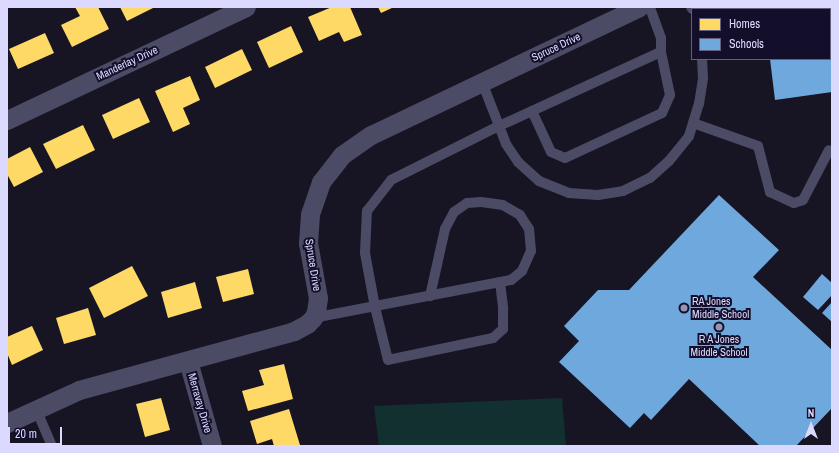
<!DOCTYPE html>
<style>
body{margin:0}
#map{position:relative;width:839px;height:453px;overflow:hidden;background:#171524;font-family:"Archivo Narrow",sans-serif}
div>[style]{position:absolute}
.green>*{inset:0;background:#133030}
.homes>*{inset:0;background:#ffd966}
.schools>*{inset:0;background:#6fa8dc}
.lane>*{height:10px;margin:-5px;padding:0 5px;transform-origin:5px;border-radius:5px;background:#4b4b65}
.street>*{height:19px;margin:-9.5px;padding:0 9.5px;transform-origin:9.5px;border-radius:9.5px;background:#4b4b65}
.dots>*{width:11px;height:11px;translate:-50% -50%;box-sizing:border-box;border:2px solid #130f2a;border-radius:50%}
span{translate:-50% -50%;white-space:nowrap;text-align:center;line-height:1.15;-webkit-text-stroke:4px #130f2a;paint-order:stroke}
.street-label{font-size:11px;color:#dcd9ff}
.poi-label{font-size:11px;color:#dcd9ff}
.left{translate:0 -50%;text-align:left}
.frame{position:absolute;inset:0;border:8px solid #dcd9ff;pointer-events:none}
.legend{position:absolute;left:691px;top:8px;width:140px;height:52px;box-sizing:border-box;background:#130f2a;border:1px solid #63607f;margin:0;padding:5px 7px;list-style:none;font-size:12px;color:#dcd9ff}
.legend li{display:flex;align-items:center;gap:8px;height:20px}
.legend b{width:20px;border:1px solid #63607f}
.north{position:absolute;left:791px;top:405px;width:40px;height:40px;-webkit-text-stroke:3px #130f2a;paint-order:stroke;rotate:0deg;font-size:11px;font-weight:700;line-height:16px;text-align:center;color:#dcd9ff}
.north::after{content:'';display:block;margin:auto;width:14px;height:18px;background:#dcd9ff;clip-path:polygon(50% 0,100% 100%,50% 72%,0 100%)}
.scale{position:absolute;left:8px;top:427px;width:54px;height:18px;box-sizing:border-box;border:2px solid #dcd9ff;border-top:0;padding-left:5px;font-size:12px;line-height:14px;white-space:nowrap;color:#dcd9ff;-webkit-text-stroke:3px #130f2a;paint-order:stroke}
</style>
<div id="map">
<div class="green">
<i style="clip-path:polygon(562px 398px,566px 446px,379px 446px,374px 406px)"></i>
</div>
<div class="homes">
<i style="clip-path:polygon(75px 7px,98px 7px,109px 29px,72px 47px,61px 25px,80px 16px)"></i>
<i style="clip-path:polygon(120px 7px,155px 7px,127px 21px)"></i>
<i style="clip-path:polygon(332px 7px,350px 7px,362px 35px,344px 42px,339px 32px,319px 41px,308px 17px)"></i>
<i style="clip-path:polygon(378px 7px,394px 7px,381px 13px)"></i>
<i style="clip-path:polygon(291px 26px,303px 52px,269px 68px,257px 42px)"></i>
<i style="clip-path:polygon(45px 33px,54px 53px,18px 69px,9px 49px)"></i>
<i style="clip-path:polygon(242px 49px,252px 70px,215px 88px,205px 67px)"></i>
<i style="clip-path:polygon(190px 76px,200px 100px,183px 108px,190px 124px,173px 132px,155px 91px)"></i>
<i style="clip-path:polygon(139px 98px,150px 122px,113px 139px,102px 115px)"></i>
<i style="clip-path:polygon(83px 125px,95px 150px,56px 169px,43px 144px)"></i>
<i style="clip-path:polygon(30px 147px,43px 172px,14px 187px,7px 174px,7px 159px)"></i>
<i style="clip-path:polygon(132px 266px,148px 296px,104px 318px,89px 288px)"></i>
<i style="clip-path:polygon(248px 269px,254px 294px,223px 302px,216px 277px)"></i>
<i style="clip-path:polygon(195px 282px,202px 308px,168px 318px,161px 292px)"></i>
<i style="clip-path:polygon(88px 308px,96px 335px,64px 344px,56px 318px)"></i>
<i style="clip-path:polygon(32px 326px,43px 350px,12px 365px,7px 353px,7px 337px)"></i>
<i style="clip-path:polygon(284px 364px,293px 399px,248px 411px,242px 391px,264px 385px,259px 370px)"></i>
<i style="clip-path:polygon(161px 398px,170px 430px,145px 437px,136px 404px)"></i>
<i style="clip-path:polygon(289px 409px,300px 445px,274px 446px,272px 439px,257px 444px,250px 421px)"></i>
</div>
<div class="schools">
<i style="clip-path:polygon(752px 7px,832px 7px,832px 92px,775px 100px,770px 59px,830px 59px,830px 9px,752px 9px)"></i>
<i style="clip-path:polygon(719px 195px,779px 250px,753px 277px,832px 350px,832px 408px,796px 446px,760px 446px,689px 379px,651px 420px,644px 413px,630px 428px,559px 362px,579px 341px,564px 326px,598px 290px,629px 290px)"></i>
<i style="clip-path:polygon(822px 274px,832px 283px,832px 295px,818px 310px,803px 297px)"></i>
<i style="clip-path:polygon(832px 302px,832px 322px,822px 313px)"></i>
</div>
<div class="lane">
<i style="left:691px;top:7px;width:2px;rotate:63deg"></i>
<i style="left:482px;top:82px;width:66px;rotate:68.8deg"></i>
<i style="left:506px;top:144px;width:22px;rotate:56deg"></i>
<i style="left:518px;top:162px;width:28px;rotate:42deg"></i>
<i style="left:539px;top:181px;width:32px;rotate:22deg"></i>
<i style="left:569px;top:193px;width:29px;rotate:4deg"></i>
<i style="left:598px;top:195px;width:25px;rotate:-9deg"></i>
<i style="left:623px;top:191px;width:30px;rotate:-26deg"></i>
<i style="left:650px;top:178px;width:25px;rotate:-42deg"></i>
<i style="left:669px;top:161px;width:32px;rotate:-51deg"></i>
<i style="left:689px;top:136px;width:34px;rotate:-73deg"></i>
<i style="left:699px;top:104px;width:26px;rotate:-81deg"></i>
<i style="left:703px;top:78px;width:19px;rotate:-93deg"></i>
<i style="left:532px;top:111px;width:45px;rotate:65.1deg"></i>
<i style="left:551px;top:152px;width:15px;rotate:23deg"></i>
<i style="left:565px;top:158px;width:107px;rotate:-24.9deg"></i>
<i style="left:662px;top:113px;width:20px;rotate:-66deg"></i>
<i style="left:670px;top:95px;width:44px;rotate:-101.8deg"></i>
<i style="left:693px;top:123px;width:69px;rotate:19.5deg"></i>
<i style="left:758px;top:146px;width:48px;rotate:75.4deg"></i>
<i style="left:770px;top:192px;width:26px;rotate:25deg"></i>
<i style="left:794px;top:203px;width:9px;rotate:-18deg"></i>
<i style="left:803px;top:200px;width:56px;rotate:-62.5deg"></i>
<i style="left:500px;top:282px;width:26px;rotate:83deg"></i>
<i style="left:503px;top:308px;width:21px;rotate:90deg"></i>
<i style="left:503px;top:329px;width:13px;rotate:138deg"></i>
<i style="left:493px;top:338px;width:107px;rotate:168.2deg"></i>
<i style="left:388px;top:360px;width:55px;rotate:-103.8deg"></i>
<i style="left:375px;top:307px;width:55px;rotate:-100.5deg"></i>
<i style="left:365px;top:253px;width:42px;rotate:-87.3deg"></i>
<i style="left:367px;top:211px;width:39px;rotate:-52deg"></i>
<i style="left:391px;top:180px;width:121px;rotate:-26.6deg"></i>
<i style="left:499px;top:126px;width:178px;rotate:-24.6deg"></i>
<i style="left:661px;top:52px;width:14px;rotate:-90deg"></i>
<i style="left:661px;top:38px;width:33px;rotate:-110deg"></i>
<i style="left:313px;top:318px;width:202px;rotate:-10.9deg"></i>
<i style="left:511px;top:280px;width:14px;rotate:-39deg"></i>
<i style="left:522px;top:271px;width:22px;rotate:-66deg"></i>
<i style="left:531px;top:251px;width:22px;rotate:-95deg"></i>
<i style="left:529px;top:229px;width:17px;rotate:-123deg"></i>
<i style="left:520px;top:215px;width:20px;rotate:-150deg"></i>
<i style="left:503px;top:205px;width:22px;rotate:-172deg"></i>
<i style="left:481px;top:202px;width:14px;rotate:176deg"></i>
<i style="left:467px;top:203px;width:16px;rotate:145deg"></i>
<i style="left:454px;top:212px;width:19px;rotate:118deg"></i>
<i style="left:445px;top:229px;width:69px;rotate:102.6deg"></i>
<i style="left:36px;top:409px;width:40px;rotate:66.6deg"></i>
</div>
<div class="street">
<i style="left:7px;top:120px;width:264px;rotate:-25.3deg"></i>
<i style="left:188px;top:361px;width:88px;rotate:74.2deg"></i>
<i style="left:7px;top:423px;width:79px;rotate:-24.6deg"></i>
<i style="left:79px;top:390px;width:223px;rotate:-15.3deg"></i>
<i style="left:294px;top:331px;width:15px;rotate:-28deg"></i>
<i style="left:307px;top:324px;width:8px;rotate:-45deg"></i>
<i style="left:313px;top:318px;width:7px;rotate:-63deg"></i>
<i style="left:316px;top:312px;width:14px;rotate:-82deg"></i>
<i style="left:318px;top:298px;width:56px;rotate:-100.3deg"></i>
<i style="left:308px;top:243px;width:29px;rotate:-86deg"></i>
<i style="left:310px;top:214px;width:34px;rotate:-71deg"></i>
<i style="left:321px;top:182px;width:34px;rotate:-52deg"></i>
<i style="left:342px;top:155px;width:35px;rotate:-35deg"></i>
<i style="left:371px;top:135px;width:297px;rotate:-25.5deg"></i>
</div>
<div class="dots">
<i style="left:684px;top:308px;background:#9794b2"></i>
<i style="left:719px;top:327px;background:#9794b2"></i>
</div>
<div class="street-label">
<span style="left:556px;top:47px;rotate:-25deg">Spruce Drive</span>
<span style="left:127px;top:63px;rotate:-25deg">Manderlay Drive</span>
<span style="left:313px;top:265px;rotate:81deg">Spruce Drive</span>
<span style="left:200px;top:403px;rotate:74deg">Merravay Drive</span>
</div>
<div class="poi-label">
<span class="left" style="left:692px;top:308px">RA Jones<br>Middle School</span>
<span style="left:719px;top:346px">R A Jones<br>Middle School</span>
</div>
<div class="frame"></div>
<ul class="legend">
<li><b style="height:11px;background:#ffd966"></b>Homes</li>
<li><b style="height:11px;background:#6fa8dc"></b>Schools</li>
</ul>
<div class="north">N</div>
<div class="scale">20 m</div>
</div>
